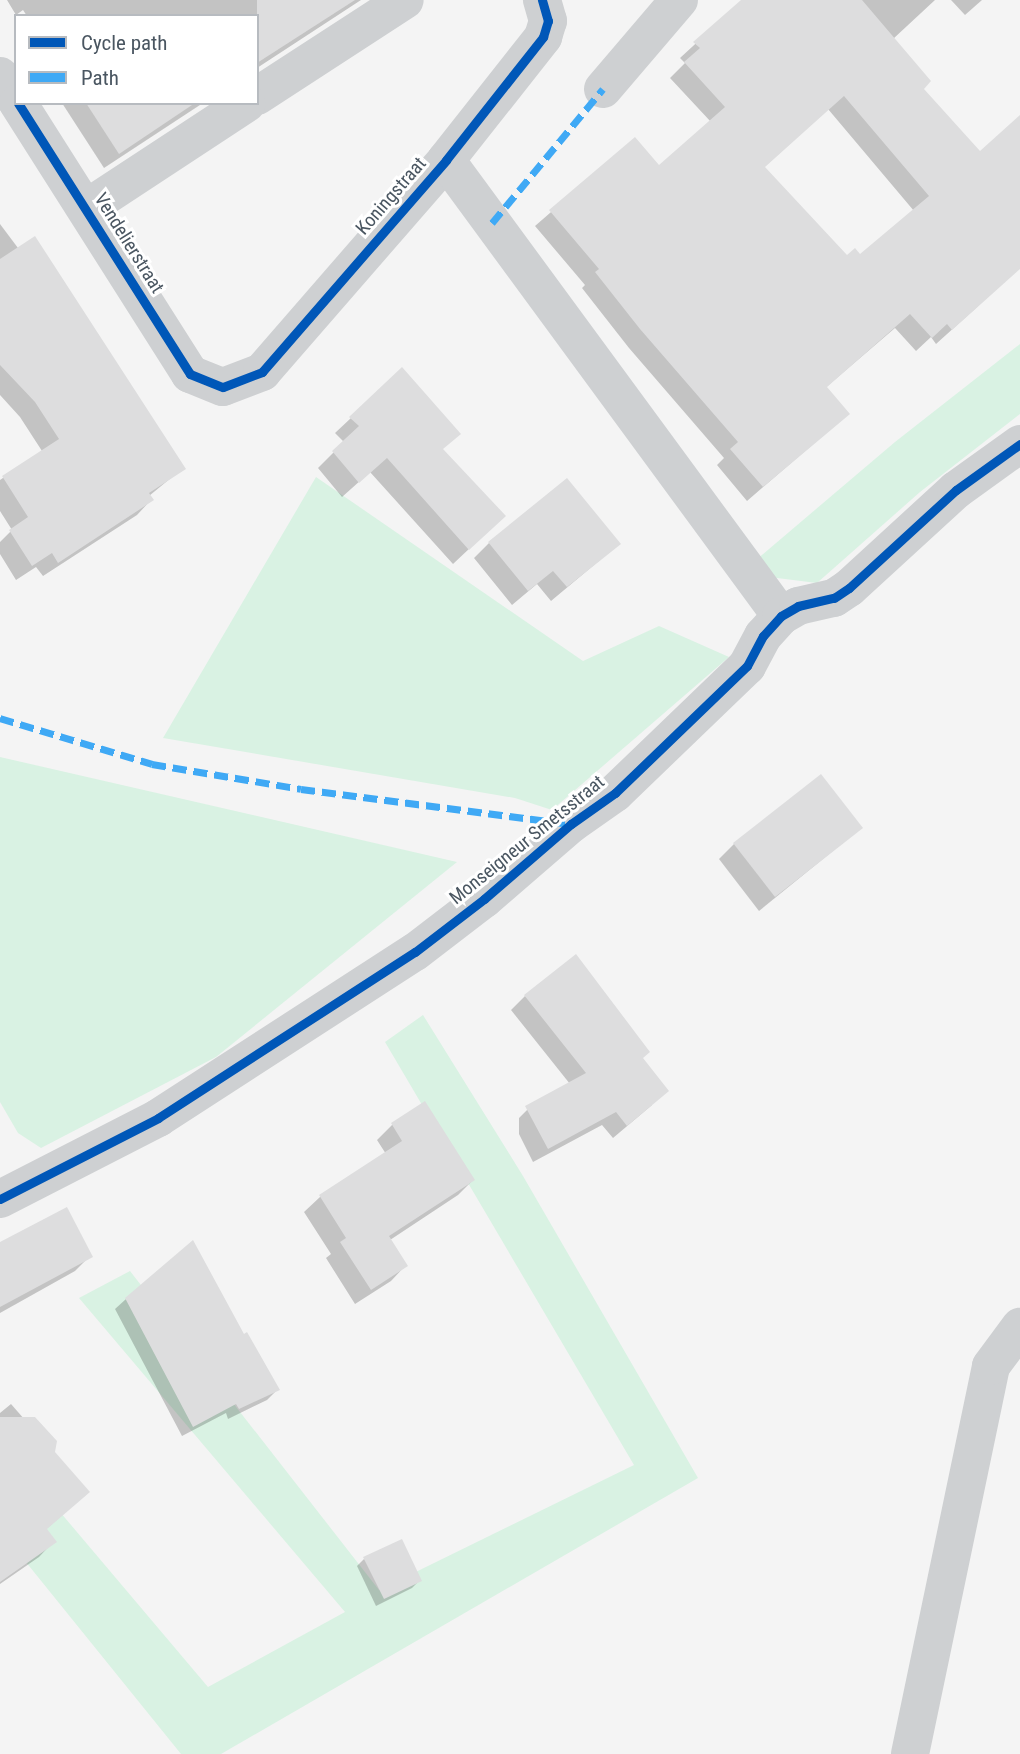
<!DOCTYPE html>
<style>
body{margin:0}
#map{position:relative;width:1020px;height:1754px;overflow:hidden;background:#f4f4f4;font-family:"Roboto Condensed",sans-serif}
div>[style]{position:absolute}
.green>*{inset:0;background:#d9f2e3}
.shadow>*{inset:0;background:#0003}
.building>*{inset:0;background:#ddddde}
.minor>*{height:38px;margin:-19px;padding:0 19px;transform-origin:19px;border-radius:19px;background:#ced0d2}
.quiet>*{height:7px;margin-top:-3.5px;transform-origin:0;background:repeating-linear-gradient(90deg,#3fa9f5 0 14px,transparent 0 21px)}
.cycleway>*{height:9px;margin:-4.5px;padding:0 4.5px;transform-origin:4.5px;border-radius:4.5px;background:#0057b8}
span{translate:-50% -50%;white-space:nowrap;text-align:center;line-height:1.15;-webkit-text-stroke:6px #fff;paint-order:stroke}
.street-label{font-size:19px;color:#4a5661}
.legend{position:absolute;left:14px;top:14px;width:245px;height:91px;box-sizing:border-box;background:#fff;border:2px solid #b7bbc0;margin:0;padding:9px 12px;list-style:none;font-size:21px;color:#4a5661}
.legend li{display:flex;align-items:center;gap:14px;height:35px}
.legend b{width:35px;border:2px solid #b7bbc0}
</style>
<div id="map">
<div class="green">
<i style="clip-path:polygon(1020px 344px,1020px 414px,920px 492px,817px 583px,769px 577px,756px 560px,895px 442px)"></i>
<i style="clip-path:polygon(316px 477px,583px 661px,659px 626px,729px 657px,552px 810px,515px 798px,163px 738px)"></i>
<i style="clip-path:polygon(0 757px,457px 862px,216px 1057px,41px 1148px,18px 1133px,0 1102px)"></i>
<i style="clip-path:polygon(423px 1015px,523px 1176px,698px 1478px,221px 1754px,181px 1754px,0 1530px,0 1441px,208px 1687px,345px 1612px,79px 1298px,130px 1271px,379px 1590px,634px 1465px,385px 1042px)"></i>
</div>
<div class="shadow">
<i style="clip-path:polygon(7px 0,361px 0,257px 68px,257px 16px,27px 16px,23px 10px,16px 15px)"></i>
<i style="clip-path:polygon(evenodd,743px 0,935px 0,893px 39px,922px 89px,980px 153px,1020px 117px,1020px 258px,977px 307px,936px 344px,931px 337px,916px 351px,895px 328px,825px 388px,848px 414px,747px 501px,717px 465px,724px 458px,629px 348px,582px 288px,585px 285px,535px 226px,635px 139px,659px 168px,711px 122px,670px 78px,685px 63px,680px 58px,743px 0,828px 109px,914px 211px,860px 256px,847px 258px,763px 168px,828px 109px)"></i>
<i style="clip-path:polygon(951px 0,982px 0,965px 15px)"></i>
<i style="clip-path:polygon(62px 103px,203px 103px,104px 168px)"></i>
<i style="clip-path:polygon(0 224px,183px 468px,149px 496px,151px 500px,137px 515px,43px 576px,36px 567px,16px 580px,0 554px,0 542px,12px 530px,0 511px,0 480px,42px 451px,20px 417px,0 395px)"></i>
<i style="clip-path:polygon(351px 418px,442px 450px,488px 531px,453px 564px,370px 472px,342px 497px,318px 468px,344px 442px,335px 433px)"></i>
<i style="clip-path:polygon(489px 543px,619px 544px,551px 601px,537px 584px,512px 605px,474px 558px)"></i>
<i style="clip-path:polygon(861px 828px,759px 911px,719px 859px,734px 844px)"></i>
<i style="clip-path:polygon(525px 996px,641px 1059px,652px 1105px,613px 1138px,602px 1125px,533px 1162px,519px 1134px,519px 1118px,533px 1104px,570px 1084px,511px 1010px)"></i>
<i style="clip-path:polygon(425px 1104px,473px 1180px,458px 1195px,390px 1240px,406px 1265px,391px 1281px,355px 1304px,326px 1258px,331px 1254px,304px 1212px,320px 1197px,386px 1154px,377px 1140px,392px 1125px)"></i>
<i style="clip-path:polygon(0 1244px,90px 1256px,75px 1271px,0 1313px)"></i>
<i style="clip-path:polygon(126px 1299px,243px 1336px,278px 1389px,267px 1400px,228px 1419px,226px 1413px,182px 1436px,115px 1309px)"></i>
<i style="clip-path:polygon(11px 1404px,88px 1492px,45px 1530px,54px 1541px,39px 1557px,0 1584px,0 1413px)"></i>
<i style="clip-path:polygon(364px 1559px,420px 1580px,412px 1588px,376px 1606px,357px 1566px)"></i>
</div>
<div class="building">
<i style="clip-path:polygon(257px 0,355px 0,257px 63px)"></i>
<i style="clip-path:polygon(evenodd,741px 0,862px 0,931px 81px,924px 89px,980px 151px,1020px 115px,1020px 269px,952px 330px,947px 324px,932px 338px,910px 314px,827px 387px,850px 414px,763px 487px,730px 449px,738px 442px,640px 329px,595px 272px,599px 269px,549px 210px,635px 137px,659px 165px,725px 107px,684px 62px,700px 48px,693px 42px,741px 0,844px 96px,929px 196px,860px 254px,855px 248px,847px 255px,765px 167px,844px 96px)"></i>
<i style="clip-path:polygon(86px 103px,195px 103px,119px 154px)"></i>
<i style="clip-path:polygon(35px 236px,186px 469px,149px 493px,154px 500px,58px 563px,52px 553px,32px 566px,9px 530px,28px 517px,2px 476px,59px 439px,35px 402px,0 365px,0 259px)"></i>
<i style="clip-path:polygon(402px 367px,461px 434px,443px 449px,506px 516px,469px 550px,387px 458px,359px 483px,332px 451px,359px 426px,349px 417px)"></i>
<i style="clip-path:polygon(567px 478px,621px 544px,567px 587px,553px 571px,528px 591px,488px 542px)"></i>
<i style="clip-path:polygon(821px 774px,863px 828px,775px 897px,733px 843px)"></i>
<i style="clip-path:polygon(576px 954px,650px 1052px,643px 1058px,669px 1091px,627px 1126px,616px 1112px,548px 1149px,525px 1106px,586px 1073px,524px 995px)"></i>
<i style="clip-path:polygon(425px 1101px,475px 1180px,389px 1236px,408px 1266px,371px 1290px,340px 1242px,346px 1238px,319px 1195px,402px 1141px,391px 1123px)"></i>
<i style="clip-path:polygon(67px 1207px,93px 1257px,0 1307px,0 1242px)"></i>
<i style="clip-path:polygon(193px 1240px,244px 1334px,247px 1332px,280px 1390px,239px 1409px,236px 1404px,193px 1427px,125px 1298px)"></i>
<i style="clip-path:polygon(0 1417px,35px 1417px,57px 1441px,55px 1452px,90px 1492px,47px 1529px,57px 1542px,0 1582px)"></i>
<i style="clip-path:polygon(402px 1539px,422px 1581px,384px 1599px,363px 1557px)"></i>
</div>
<div class="minor">
<i style="left:0;top:76px;width:29px;rotate:56deg"></i>
<i style="left:603px;top:89px;width:117px;rotate:-49.5deg"></i>
<i style="left:257px;top:96px;width:176px;rotate:-33deg"></i>
<i style="left:18px;top:103px;width:321px;rotate:57.6deg"></i>
<i style="left:190px;top:374px;width:35px;rotate:22deg"></i>
<i style="left:223px;top:387px;width:42px;rotate:-21deg"></i>
<i style="left:262px;top:372px;width:281px;rotate:-49deg"></i>
<i style="left:446px;top:160px;width:157px;rotate:-51.7deg"></i>
<i style="left:543px;top:37px;width:17px;rotate:-73deg"></i>
<i style="left:548px;top:21px;width:22px;rotate:-106deg"></i>
<i style="left:446px;top:160px;width:566px;rotate:53.7deg"></i>
<i style="left:87px;top:208px;width:191px;rotate:-33.3deg"></i>
<i style="left:0;top:1199px;width:178px;rotate:-27.1deg"></i>
<i style="left:158px;top:1118px;width:306px;rotate:-32.9deg"></i>
<i style="left:415px;top:952px;width:87px;rotate:-37.5deg"></i>
<i style="left:484px;top:899px;width:115px;rotate:-40.8deg"></i>
<i style="left:571px;top:824px;width:54px;rotate:-35.2deg"></i>
<i style="left:615px;top:793px;width:183px;rotate:-43.9deg"></i>
<i style="left:747px;top:666px;width:34px;rotate:-62deg"></i>
<i style="left:763px;top:636px;width:27px;rotate:-48deg"></i>
<i style="left:781px;top:616px;width:20px;rotate:-30deg"></i>
<i style="left:798px;top:606px;width:37px;rotate:-13deg"></i>
<i style="left:834px;top:598px;width:18px;rotate:-34deg"></i>
<i style="left:849px;top:588px;width:145px;rotate:-42.5deg"></i>
<i style="left:956px;top:490px;width:79px;rotate:-35.7deg"></i>
<i style="left:910px;top:1754px;width:396px;rotate:-78.2deg"></i>
<i style="left:991px;top:1366px;width:49px;rotate:-53.4deg"></i>
</div>
<div class="quiet">
<i style="left:492px;top:223px;width:174px;rotate:-50.4deg"></i>
<i style="left:0;top:718px;width:159px;rotate:16.8deg"></i>
<i style="left:152px;top:764px;width:151px;rotate:9.5deg"></i>
<i style="left:301px;top:789px;width:272px;rotate:7.4deg"></i>
</div>
<div class="cycleway">
<i style="left:18px;top:103px;width:321px;rotate:57.6deg"></i>
<i style="left:190px;top:374px;width:35px;rotate:22deg"></i>
<i style="left:223px;top:387px;width:42px;rotate:-21deg"></i>
<i style="left:262px;top:372px;width:281px;rotate:-49deg"></i>
<i style="left:446px;top:160px;width:157px;rotate:-51.7deg"></i>
<i style="left:543px;top:37px;width:17px;rotate:-73deg"></i>
<i style="left:548px;top:21px;width:22px;rotate:-106deg"></i>
<i style="left:0;top:1199px;width:178px;rotate:-27.1deg"></i>
<i style="left:158px;top:1118px;width:306px;rotate:-32.9deg"></i>
<i style="left:415px;top:952px;width:87px;rotate:-37.5deg"></i>
<i style="left:484px;top:899px;width:115px;rotate:-40.8deg"></i>
<i style="left:571px;top:824px;width:54px;rotate:-35.2deg"></i>
<i style="left:615px;top:793px;width:183px;rotate:-43.9deg"></i>
<i style="left:747px;top:666px;width:34px;rotate:-62deg"></i>
<i style="left:763px;top:636px;width:27px;rotate:-48deg"></i>
<i style="left:781px;top:616px;width:20px;rotate:-30deg"></i>
<i style="left:798px;top:606px;width:37px;rotate:-13deg"></i>
<i style="left:834px;top:598px;width:18px;rotate:-34deg"></i>
<i style="left:849px;top:588px;width:145px;rotate:-42.5deg"></i>
<i style="left:956px;top:490px;width:79px;rotate:-35.7deg"></i>
</div>
<div class="street-label">
<span style="left:391px;top:196px;rotate:-49deg">Koningstraat</span>
<span style="left:129px;top:243px;rotate:58deg">Vendelierstraat</span>
<span style="left:527px;top:840px;rotate:-39deg">Monseigneur Smetsstraat</span>
</div>
<ul class="legend">
<li><b style="height:9px;background:#0057b8"></b>Cycle path</li>
<li><b style="height:9px;background:#3fa9f5"></b>Path</li>
</ul>
</div>
